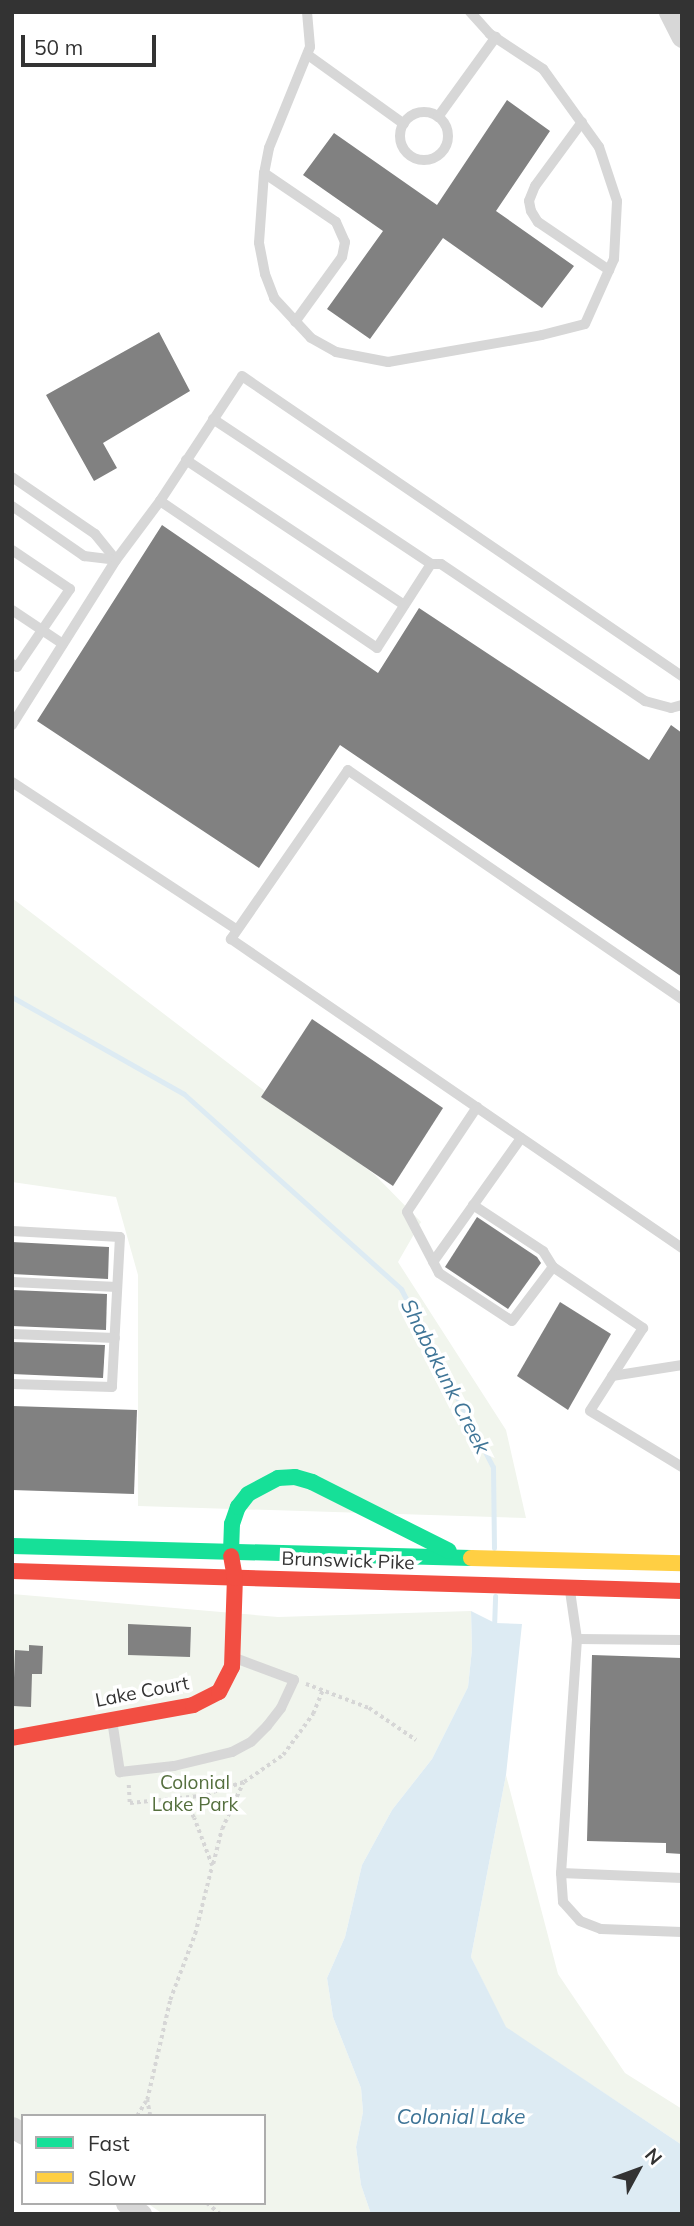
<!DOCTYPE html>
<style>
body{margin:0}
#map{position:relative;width:694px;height:2226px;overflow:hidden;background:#fff;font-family:Mulish,sans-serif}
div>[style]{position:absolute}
.green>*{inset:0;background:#f1f5ed}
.water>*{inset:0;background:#ddebf3}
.stream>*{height:5px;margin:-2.5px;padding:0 2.5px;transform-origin:2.5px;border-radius:2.5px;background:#ddebf3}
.building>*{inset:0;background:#818181}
.path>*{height:3.5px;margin-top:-1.75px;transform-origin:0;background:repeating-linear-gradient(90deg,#d6d6d6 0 3.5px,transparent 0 7px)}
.lane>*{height:10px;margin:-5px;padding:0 5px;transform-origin:5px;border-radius:5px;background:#d7d7d7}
.lane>.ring{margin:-5px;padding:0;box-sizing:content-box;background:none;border:10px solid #d7d7d7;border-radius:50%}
.street>*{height:21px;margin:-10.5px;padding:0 10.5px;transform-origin:10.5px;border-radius:10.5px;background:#d7d7d7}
.fast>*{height:16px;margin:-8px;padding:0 8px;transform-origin:8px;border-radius:8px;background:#16e098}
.slow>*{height:16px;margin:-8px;padding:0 8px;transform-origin:8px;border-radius:8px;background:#ffcf43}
.jam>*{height:16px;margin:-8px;padding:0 8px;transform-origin:8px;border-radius:8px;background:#f24e42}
span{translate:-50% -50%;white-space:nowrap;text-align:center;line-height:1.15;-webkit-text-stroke:7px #fff;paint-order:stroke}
.street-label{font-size:19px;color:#333}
.park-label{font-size:19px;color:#56703f}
.water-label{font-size:21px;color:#3f7597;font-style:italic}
.frame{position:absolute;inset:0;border:14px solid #333;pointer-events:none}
.legend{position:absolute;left:21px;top:2114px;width:245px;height:91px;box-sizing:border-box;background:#fff;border:2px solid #adadad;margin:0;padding:9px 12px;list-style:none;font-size:21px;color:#333}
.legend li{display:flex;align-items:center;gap:14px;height:35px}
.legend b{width:35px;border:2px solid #adadad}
.north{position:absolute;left:603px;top:2135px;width:70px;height:70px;-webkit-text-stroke:5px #fff;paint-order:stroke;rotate:49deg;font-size:19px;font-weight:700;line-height:28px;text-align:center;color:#333}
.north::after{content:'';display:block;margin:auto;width:24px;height:32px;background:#333;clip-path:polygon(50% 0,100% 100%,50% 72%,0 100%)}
.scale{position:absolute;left:21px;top:35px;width:135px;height:32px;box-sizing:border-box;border:4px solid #333;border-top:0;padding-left:9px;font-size:21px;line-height:24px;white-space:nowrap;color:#333;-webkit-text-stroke:5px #fff;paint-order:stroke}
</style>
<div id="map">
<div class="green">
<i style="clip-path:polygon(12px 898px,375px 1175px,421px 1222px,398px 1262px,506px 1430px,526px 1518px,138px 1506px,138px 1275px,116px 1197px,12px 1182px)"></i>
<i style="clip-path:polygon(12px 1594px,278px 1617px,471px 1611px,472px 1649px,468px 1687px,432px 1759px,392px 1810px,362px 1865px,345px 1937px,327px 1978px,333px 2017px,361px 2088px,363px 2112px,356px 2147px,361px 2185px,371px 2214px,163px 2214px,147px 2203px,264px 2203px,264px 2116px,23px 2116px,23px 2123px,12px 2116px)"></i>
<i style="clip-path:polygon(506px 1775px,558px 1974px,625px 2073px,682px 2109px,682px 2145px,505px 2027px,471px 1957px)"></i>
</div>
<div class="water">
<i style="clip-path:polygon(471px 1611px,495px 1623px,522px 1624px,506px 1775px,471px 1957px,506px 2027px,682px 2145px,682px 2214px,371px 2214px,361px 2185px,356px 2147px,363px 2112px,361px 2088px,333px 2017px,327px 1978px,345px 1937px,362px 1865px,392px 1810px,432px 1759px,468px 1687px,472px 1649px)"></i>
</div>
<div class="stream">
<i style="left:12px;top:997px;width:197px;rotate:29.4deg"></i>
<i style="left:184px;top:1094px;width:292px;rotate:41.9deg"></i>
<i style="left:401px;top:1289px;width:200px;rotate:62.7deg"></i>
<i style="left:493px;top:1467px;width:81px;rotate:89.3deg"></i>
<i style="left:494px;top:1628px;width:32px;rotate:-88deg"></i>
</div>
<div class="building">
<i style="clip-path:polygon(507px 100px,550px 131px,496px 211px,574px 266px,542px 308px,443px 238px,370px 339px,327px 309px,383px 231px,303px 175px,334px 133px,437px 205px)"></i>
<i style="clip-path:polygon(159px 332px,190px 391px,103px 443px,117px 468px,94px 481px,46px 395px)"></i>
<i style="clip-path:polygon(162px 525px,378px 673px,419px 608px,649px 760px,671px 725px,682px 733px,682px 977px,340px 745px,259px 868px,37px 721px)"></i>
<i style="clip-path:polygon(312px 1019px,443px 1108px,393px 1186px,261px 1097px)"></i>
<i style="clip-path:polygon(477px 1217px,537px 1257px,541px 1263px,508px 1309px,445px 1267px)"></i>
<i style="clip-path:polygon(12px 1242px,109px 1247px,108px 1279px,12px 1274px)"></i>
<i style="clip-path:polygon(12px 1290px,107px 1294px,106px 1330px,12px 1326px)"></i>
<i style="clip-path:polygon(560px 1302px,611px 1334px,568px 1410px,517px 1376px)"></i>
<i style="clip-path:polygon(12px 1342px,105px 1345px,103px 1378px,12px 1374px)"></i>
<i style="clip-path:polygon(12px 1406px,137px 1410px,134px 1494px,12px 1490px)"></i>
<i style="clip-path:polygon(128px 1624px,191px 1627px,190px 1657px,128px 1655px)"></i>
<i style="clip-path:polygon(29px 1645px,43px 1646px,42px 1674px,32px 1674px,31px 1707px,13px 1706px,15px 1650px,29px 1651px)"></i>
<i style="clip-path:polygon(592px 1655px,682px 1658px,682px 1854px,666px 1853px,666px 1843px,587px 1841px)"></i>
</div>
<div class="path">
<i style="left:306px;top:1684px;width:67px;rotate:20.9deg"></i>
<i style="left:369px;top:1708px;width:57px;rotate:34.2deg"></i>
<i style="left:129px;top:1785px;width:18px;rotate:87deg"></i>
<i style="left:130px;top:1803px;width:70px;rotate:-5.7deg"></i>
<i style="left:200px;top:1796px;width:46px;rotate:-17.7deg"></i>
<i style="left:244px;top:1782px;width:47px;rotate:-34.7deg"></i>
<i style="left:283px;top:1755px;width:51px;rotate:-53.8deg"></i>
<i style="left:313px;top:1714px;width:27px;rotate:-68deg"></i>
<i style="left:213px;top:1864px;width:36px;rotate:-76deg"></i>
<i style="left:222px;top:1829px;width:51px;rotate:-65.5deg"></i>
<i style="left:137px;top:2116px;width:17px;rotate:-59deg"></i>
<i style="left:150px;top:2116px;width:16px;rotate:-101deg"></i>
<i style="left:147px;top:2100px;width:103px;rotate:-77deg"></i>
<i style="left:170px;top:2000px;width:71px;rotate:-69.3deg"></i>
<i style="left:195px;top:1934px;width:70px;rotate:-76deg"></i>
<i style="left:212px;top:1866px;width:51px;rotate:-110.6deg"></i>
<i style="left:194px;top:1818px;width:23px;rotate:-124deg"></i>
<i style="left:207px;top:2203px;width:17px;rotate:40deg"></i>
</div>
<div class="lane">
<i style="left:307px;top:12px;width:35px;rotate:85deg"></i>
<i style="left:310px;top:47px;width:109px;rotate:112.1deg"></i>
<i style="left:269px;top:148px;width:25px;rotate:101deg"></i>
<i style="left:264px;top:173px;width:70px;rotate:94.1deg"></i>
<i style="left:259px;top:243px;width:32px;rotate:79deg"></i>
<i style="left:265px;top:274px;width:26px;rotate:69deg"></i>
<i style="left:274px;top:298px;width:54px;rotate:47.2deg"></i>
<i style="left:311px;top:338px;width:29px;rotate:29deg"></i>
<i style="left:336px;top:352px;width:53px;rotate:10.9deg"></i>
<i style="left:388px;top:362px;width:156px;rotate:-9.9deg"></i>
<i style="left:542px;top:335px;width:44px;rotate:-14.3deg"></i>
<i style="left:585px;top:324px;width:71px;rotate:-66deg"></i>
<i style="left:614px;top:259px;width:58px;rotate:-87deg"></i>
<i style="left:617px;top:201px;width:57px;rotate:-108.4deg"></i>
<i style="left:599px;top:147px;width:96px;rotate:-125.7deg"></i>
<i style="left:543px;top:69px;width:64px;rotate:-146.6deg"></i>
<i style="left:490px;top:34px;width:30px;rotate:-132deg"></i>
<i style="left:308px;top:55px;width:118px;rotate:35.7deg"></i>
<i class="ring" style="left:400px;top:112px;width:38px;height:38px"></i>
<i style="left:438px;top:117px;width:99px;rotate:-54.1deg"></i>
<i style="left:582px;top:122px;width:79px;rotate:126.3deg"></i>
<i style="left:535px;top:186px;width:16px;rotate:112deg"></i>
<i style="left:529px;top:201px;width:10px;rotate:79deg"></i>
<i style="left:531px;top:211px;width:13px;rotate:58deg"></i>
<i style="left:538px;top:222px;width:86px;rotate:34.1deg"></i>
<i style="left:264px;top:173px;width:87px;rotate:34.2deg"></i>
<i style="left:336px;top:222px;width:22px;rotate:66deg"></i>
<i style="left:345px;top:242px;width:15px;rotate:101deg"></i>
<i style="left:342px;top:257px;width:80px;rotate:125.9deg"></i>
<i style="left:213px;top:419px;width:262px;rotate:33.6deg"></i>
<i style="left:431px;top:564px;width:10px"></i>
<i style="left:441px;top:564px;width:246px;rotate:33.9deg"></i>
<i style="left:645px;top:701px;width:27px;rotate:15deg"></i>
<i style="left:671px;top:708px;width:11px;rotate:-15deg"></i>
<i style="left:186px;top:460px;width:262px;rotate:33.6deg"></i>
<i style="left:12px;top:477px;width:101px;rotate:34.5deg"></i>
<i style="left:95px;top:534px;width:33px;rotate:51deg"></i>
<i style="left:160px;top:501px;width:262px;rotate:34.1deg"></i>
<i style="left:377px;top:648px;width:100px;rotate:-57.3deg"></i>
<i style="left:12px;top:506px;width:88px;rotate:34.8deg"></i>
<i style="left:84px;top:556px;width:32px;rotate:7deg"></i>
<i style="left:12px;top:550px;width:70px;rotate:33.9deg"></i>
<i style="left:70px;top:589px;width:94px;rotate:124.2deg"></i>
<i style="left:17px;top:667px;width:6px;rotate:-149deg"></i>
<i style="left:12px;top:610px;width:61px;rotate:33.7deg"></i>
<i style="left:12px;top:725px;width:195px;rotate:-57.8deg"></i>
<i style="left:116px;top:560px;width:74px;rotate:-53.3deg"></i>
<i style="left:160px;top:501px;width:149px;rotate:-56.7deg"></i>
<i style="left:242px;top:376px;width:533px;rotate:34.29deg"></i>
<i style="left:12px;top:782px;width:269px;rotate:33.3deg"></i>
<i style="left:682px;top:999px;width:405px;rotate:-145.6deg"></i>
<i style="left:348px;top:770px;width:206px;rotate:124.7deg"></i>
<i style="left:231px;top:939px;width:547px;rotate:34.42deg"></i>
<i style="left:477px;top:1107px;width:126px;rotate:123.7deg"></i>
<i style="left:407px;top:1212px;width:69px;rotate:62.3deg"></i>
<i style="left:439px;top:1273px;width:87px;rotate:33.3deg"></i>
<i style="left:512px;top:1321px;width:68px;rotate:-52.8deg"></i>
<i style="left:553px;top:1267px;width:109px;rotate:34.1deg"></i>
<i style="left:643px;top:1328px;width:98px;rotate:122.6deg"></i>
<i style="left:590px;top:1411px;width:108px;rotate:31.3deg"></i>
<i style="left:473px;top:1205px;width:84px;rotate:33.3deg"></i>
<i style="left:543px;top:1251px;width:19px;rotate:58deg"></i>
<i style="left:12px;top:1231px;width:108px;rotate:3.2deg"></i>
<i style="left:120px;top:1237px;width:150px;rotate:93.1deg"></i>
<i style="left:112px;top:1387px;width:100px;rotate:-178.3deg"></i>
<i style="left:433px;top:1262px;width:152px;rotate:-54.6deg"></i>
<i style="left:12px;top:1282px;width:105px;rotate:2.7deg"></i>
<i style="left:12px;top:1334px;width:103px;rotate:2.2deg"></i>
<i style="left:612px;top:1376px;width:71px;rotate:-8.9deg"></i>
<i style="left:570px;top:1591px;width:49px;rotate:81.7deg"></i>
<i style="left:577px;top:1639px;width:235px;rotate:93.9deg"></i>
<i style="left:561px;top:1873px;width:121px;rotate:2.4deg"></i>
<i style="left:577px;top:1639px;width:105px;rotate:0.5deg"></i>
<i style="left:112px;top:1720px;width:53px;rotate:81.3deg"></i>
<i style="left:120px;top:1772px;width:54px;rotate:-6.3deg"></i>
<i style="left:174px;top:1766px;width:60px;rotate:-13.6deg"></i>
<i style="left:232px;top:1752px;width:21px;rotate:-28deg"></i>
<i style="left:251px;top:1742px;width:23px;rotate:-45deg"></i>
<i style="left:267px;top:1726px;width:23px;rotate:-52deg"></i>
<i style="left:281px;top:1708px;width:31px;rotate:-65deg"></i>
<i style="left:294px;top:1680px;width:63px;rotate:-159.6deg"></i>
<i style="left:561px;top:1873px;width:29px;rotate:86deg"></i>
<i style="left:563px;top:1902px;width:25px;rotate:48deg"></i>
<i style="left:580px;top:1921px;width:22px;rotate:21deg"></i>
<i style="left:601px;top:1929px;width:81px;rotate:2.1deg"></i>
</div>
<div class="street">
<i style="left:669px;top:12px;width:28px;rotate:63deg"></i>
<i style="left:12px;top:2127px;width:13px;rotate:32deg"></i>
<i style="left:126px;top:2203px;width:19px;rotate:36deg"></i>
</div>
<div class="fast">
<i style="left:12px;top:1546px;width:459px;rotate:1.5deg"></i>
<i style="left:231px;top:1552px;width:28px;rotate:-88deg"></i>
<i style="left:232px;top:1524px;width:18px;rotate:-71deg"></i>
<i style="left:238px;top:1507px;width:16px;rotate:-52deg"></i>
<i style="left:248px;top:1494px;width:34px;rotate:-28deg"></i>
<i style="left:278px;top:1478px;width:17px;rotate:-3deg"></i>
<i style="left:295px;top:1477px;width:18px;rotate:16deg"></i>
<i style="left:312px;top:1482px;width:153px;rotate:26.7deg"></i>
</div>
<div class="slow">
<i style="left:471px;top:1558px;width:211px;rotate:1.4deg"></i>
</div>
<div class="jam">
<i style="left:12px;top:1571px;width:670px;rotate:1.71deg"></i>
<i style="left:12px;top:1738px;width:184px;rotate:-10.3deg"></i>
<i style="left:193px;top:1705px;width:29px;rotate:-27deg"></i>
<i style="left:219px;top:1692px;width:28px;rotate:-63deg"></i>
<i style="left:232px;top:1667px;width:89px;rotate:-88.1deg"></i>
<i style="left:235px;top:1578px;width:22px;rotate:-100deg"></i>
</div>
<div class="street-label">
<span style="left:348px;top:1561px;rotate:2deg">Brunswick Pike</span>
<span style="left:142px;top:1692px;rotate:-11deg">Lake Court</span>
</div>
<div class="park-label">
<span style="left:195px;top:1794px">Colonial<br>Lake Park</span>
</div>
<div class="water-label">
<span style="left:446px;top:1376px;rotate:63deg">Shabakunk Creek</span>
<span style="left:461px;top:2116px">Colonial Lake</span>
</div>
<div class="frame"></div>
<ul class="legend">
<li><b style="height:9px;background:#16e098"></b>Fast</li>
<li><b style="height:9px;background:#ffcf43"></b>Slow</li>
</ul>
<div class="north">N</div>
<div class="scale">50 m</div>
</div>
